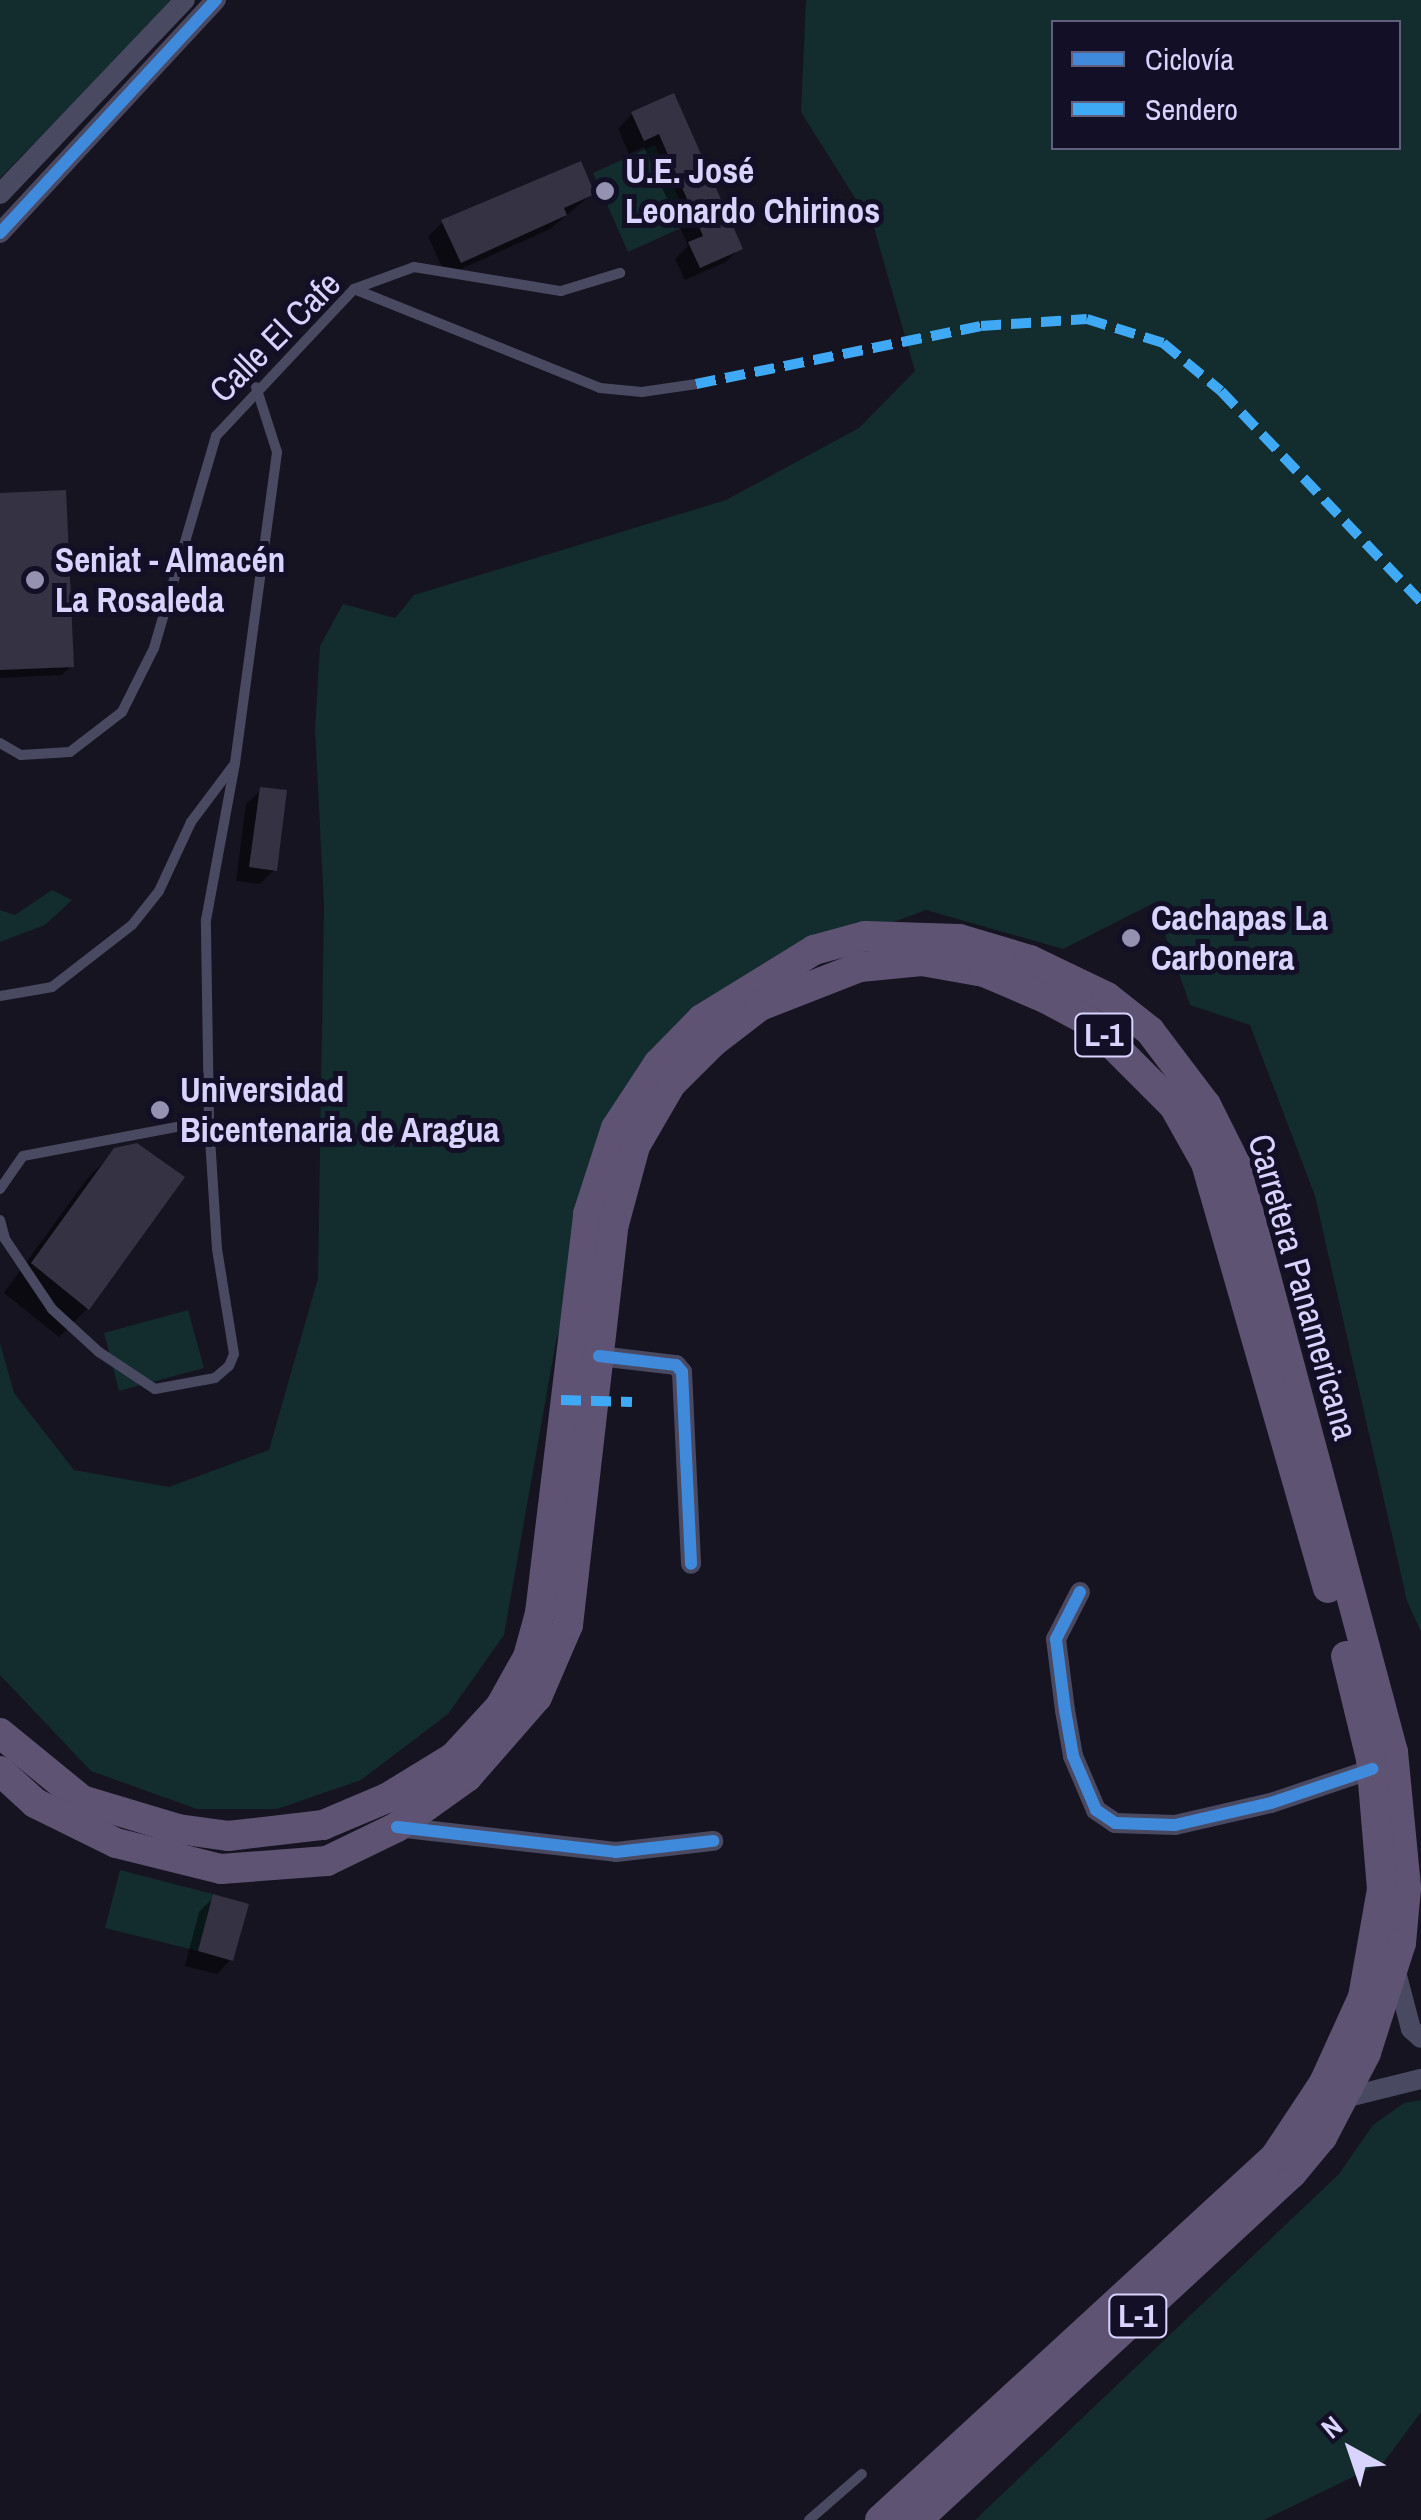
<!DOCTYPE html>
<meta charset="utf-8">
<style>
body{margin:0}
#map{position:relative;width:1421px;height:2520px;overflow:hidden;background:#161421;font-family:"Archivo Narrow",sans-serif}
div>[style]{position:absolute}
.green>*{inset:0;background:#132c2d}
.shadow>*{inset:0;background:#0007}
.building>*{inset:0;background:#343243}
.service>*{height:10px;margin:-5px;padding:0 5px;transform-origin:5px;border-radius:5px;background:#4a4962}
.minor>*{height:20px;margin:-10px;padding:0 10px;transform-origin:10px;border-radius:10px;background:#4a4962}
.primary>*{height:30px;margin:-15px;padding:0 15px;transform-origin:15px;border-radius:15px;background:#5e5373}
.quiet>*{height:10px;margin-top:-5px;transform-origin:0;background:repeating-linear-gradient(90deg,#3fa9f5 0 20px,transparent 0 30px)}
.cycleway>*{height:12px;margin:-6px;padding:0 6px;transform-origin:6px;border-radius:6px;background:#408adc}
.dots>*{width:28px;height:28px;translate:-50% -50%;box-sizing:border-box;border:5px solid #130f26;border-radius:50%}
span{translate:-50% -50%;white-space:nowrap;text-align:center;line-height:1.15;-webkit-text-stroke:10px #130f26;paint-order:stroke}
.shield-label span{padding:2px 8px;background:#130f26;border:2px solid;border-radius:8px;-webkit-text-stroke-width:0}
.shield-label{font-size:32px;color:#d9d4ff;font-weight:700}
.poi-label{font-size:35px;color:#d9d4ff;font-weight:700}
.left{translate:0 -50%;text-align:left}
.street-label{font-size:35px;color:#d9d4ff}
.legend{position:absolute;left:1051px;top:20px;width:350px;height:130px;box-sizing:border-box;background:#130f26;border:2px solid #625e7d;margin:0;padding:12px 18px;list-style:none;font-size:30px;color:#d9d4ff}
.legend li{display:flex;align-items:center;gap:20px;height:50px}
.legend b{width:50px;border:2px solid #625e7d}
.north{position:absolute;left:1301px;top:2400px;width:100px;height:100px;-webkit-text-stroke:8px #130f26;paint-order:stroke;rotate:320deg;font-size:28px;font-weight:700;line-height:40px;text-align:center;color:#d9d4ff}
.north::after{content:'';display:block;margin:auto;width:35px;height:45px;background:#d9d4ff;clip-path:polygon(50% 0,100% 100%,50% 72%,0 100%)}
</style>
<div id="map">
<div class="green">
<i style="clip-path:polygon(0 0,175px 0,0 178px)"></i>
<i style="clip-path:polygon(evenodd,806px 0,1421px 0,1421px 1632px,1407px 1601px,1315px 1196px,1250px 1025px,1190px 1005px,1154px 903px,1063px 949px,926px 910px,752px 975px,605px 1159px,556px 1341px,504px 1635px,448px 1714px,361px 1780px,277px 1809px,197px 1809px,91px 1771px,0 1675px,0 1343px,14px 1393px,74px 1470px,169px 1487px,269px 1450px,318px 1278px,324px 905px,315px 729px,320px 646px,343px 604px,395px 618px,414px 595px,726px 500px,859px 428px,915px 371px,874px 228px,801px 112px,806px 0,1054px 22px,1398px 22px,1398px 148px,1054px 148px,1054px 22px)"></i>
<i style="clip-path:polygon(655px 145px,690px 224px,628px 252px,593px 173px)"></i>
<i style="clip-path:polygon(52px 890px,72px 900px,45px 925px,0 942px,0 910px,15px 915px)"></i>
<i style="clip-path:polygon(188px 1310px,204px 1368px,119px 1391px,104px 1333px)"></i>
<i style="clip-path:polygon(120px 1870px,213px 1894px,198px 1951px,105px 1928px)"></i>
<i style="clip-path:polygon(1421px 2100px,1421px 2412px,1384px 2462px,1264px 2520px,975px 2520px,1339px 2174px,1373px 2125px,1404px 2103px)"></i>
</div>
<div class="shadow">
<i style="clip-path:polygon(673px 96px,740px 248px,726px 262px,685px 280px,675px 259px,688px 246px,644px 147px,629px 154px,618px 129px,632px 114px)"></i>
<i style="clip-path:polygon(592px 194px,550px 229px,446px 276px,428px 236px,443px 222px)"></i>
<i style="clip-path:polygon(0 496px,71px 666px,62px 675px,0 678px)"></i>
<i style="clip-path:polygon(261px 790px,274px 870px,260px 884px,236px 881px,246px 804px)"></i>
<i style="clip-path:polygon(115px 1150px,181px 1178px,87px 1309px,59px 1337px,4px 1293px,86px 1180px)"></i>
<i style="clip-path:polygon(214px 1897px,231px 1959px,217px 1974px,185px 1966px,199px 1912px)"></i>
</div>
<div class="building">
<i style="clip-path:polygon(674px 93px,743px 249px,700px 268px,688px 242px,703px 236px,659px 134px,644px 141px,631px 112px)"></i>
<i style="clip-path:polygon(581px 161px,595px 194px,564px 208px,567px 215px,461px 263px,441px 220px)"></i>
<i style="clip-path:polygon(66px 490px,74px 667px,0 670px,0 493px)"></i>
<i style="clip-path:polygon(260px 787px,287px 790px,277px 871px,249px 867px)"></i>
<i style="clip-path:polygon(137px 1143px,185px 1177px,89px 1310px,31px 1263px,114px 1148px)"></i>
<i style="clip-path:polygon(213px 1894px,249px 1904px,233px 1961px,198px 1951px)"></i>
</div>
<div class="service">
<i style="left:354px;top:289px;width:265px;rotate:21.9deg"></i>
<i style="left:600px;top:388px;width:42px;rotate:5.4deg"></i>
<i style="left:642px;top:392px;width:55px;rotate:-8.4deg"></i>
<i style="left:0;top:743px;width:24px;rotate:30deg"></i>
<i style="left:21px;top:755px;width:49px;rotate:-3.5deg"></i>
<i style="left:70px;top:752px;width:66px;rotate:-37.6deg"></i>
<i style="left:122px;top:712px;width:72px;rotate:-63.4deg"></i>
<i style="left:154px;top:648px;width:221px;rotate:-73.7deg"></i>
<i style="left:216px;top:436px;width:202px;rotate:-46.8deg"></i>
<i style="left:354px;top:289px;width:64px;rotate:-20.1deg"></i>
<i style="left:414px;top:267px;width:149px;rotate:9.3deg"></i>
<i style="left:561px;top:291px;width:62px;rotate:-17deg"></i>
<i style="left:0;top:996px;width:53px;rotate:-9.8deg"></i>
<i style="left:52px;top:987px;width:101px;rotate:-37.8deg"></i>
<i style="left:132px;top:925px;width:43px;rotate:-51.5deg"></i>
<i style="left:159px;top:891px;width:76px;rotate:-65.1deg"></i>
<i style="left:191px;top:822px;width:70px;rotate:-53.1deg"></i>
<i style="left:0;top:1189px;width:40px;rotate:-55.1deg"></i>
<i style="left:23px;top:1156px;width:189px;rotate:-10.7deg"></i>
<i style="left:0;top:1220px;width:20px;rotate:75deg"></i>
<i style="left:5px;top:1239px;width:84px;rotate:56.1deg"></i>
<i style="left:52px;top:1309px;width:64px;rotate:42.5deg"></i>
<i style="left:99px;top:1352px;width:67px;rotate:33.5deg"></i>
<i style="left:155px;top:1389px;width:61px;rotate:-10.4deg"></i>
<i style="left:215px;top:1378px;width:18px;rotate:-41deg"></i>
<i style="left:229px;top:1366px;width:13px;rotate:-67deg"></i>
<i style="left:234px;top:1354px;width:106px;rotate:-99.2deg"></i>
<i style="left:217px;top:1249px;width:128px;rotate:-93.6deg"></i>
<i style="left:209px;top:1121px;width:201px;rotate:-90.9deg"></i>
<i style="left:206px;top:920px;width:160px;rotate:-79.5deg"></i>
<i style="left:235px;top:763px;width:314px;rotate:-82.3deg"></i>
<i style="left:277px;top:452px;width:68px;rotate:-107.9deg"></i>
<i style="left:809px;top:2520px;width:70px;rotate:-41deg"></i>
</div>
<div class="minor">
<i style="left:0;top:194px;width:268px;rotate:-46.4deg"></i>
<i style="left:0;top:233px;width:318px;rotate:-47.2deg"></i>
<i style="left:599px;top:1356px;width:78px;rotate:6.7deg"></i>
<i style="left:676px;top:1365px;width:9px;rotate:49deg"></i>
<i style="left:682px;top:1372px;width:192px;rotate:87.3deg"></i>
<i style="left:1080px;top:1592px;width:53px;rotate:117.1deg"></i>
<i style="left:1056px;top:1639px;width:72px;rotate:82.8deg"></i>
<i style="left:1065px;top:1710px;width:47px;rotate:80.1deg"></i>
<i style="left:1073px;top:1756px;width:59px;rotate:66.9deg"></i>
<i style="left:1096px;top:1810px;width:23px;rotate:34deg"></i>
<i style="left:1115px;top:1823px;width:60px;rotate:1.9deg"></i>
<i style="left:1175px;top:1825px;width:98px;rotate:-12.9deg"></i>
<i style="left:1271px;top:1803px;width:107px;rotate:-18.6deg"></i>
<i style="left:397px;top:1827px;width:220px;rotate:6.5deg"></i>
<i style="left:616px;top:1852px;width:98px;rotate:-6.5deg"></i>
<i style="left:1395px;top:1968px;width:63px;rotate:75.3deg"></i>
<i style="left:1411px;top:2029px;width:13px;rotate:42deg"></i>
<i style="left:1344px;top:2098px;width:79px;rotate:-13.9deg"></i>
</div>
<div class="primary">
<i style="left:0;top:1733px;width:106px;rotate:39.3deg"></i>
<i style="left:82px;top:1800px;width:100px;rotate:16.8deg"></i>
<i style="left:178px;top:1829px;width:50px;rotate:8deg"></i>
<i style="left:228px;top:1836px;width:96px;rotate:-6.6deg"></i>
<i style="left:323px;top:1825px;width:69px;rotate:-22.9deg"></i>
<i style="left:387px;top:1798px;width:79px;rotate:-31.5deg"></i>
<i style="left:454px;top:1757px;width:68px;rotate:-47.4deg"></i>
<i style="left:500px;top:1707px;width:57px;rotate:-60.8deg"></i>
<i style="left:528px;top:1657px;width:46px;rotate:-74.7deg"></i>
<i style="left:540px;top:1613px;width:402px;rotate:-83.1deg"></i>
<i style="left:588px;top:1214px;width:90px;rotate:-72deg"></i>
<i style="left:616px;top:1128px;width:77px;rotate:-56.7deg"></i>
<i style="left:658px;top:1064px;width:63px;rotate:-45.6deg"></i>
<i style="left:702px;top:1019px;width:132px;rotate:-31.6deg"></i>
<i style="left:814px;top:950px;width:53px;rotate:-15.4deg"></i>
<i style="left:865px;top:936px;width:94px;rotate:1.8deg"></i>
<i style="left:959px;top:939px;width:74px;rotate:16.5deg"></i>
<i style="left:1030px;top:960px;width:85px;rotate:25.7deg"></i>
<i style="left:1107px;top:997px;width:55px;rotate:38.3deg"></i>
<i style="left:1150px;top:1031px;width:93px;rotate:52.9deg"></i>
<i style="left:1206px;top:1105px;width:67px;rotate:63.4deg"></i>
<i style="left:1236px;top:1165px;width:608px;rotate:75.03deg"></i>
<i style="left:1393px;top:1752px;width:137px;rotate:84.5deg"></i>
<i style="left:1406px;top:1888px;width:55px;rotate:95.2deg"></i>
<i style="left:1401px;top:1943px;width:115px;rotate:107.7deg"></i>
<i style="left:1366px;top:2053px;width:95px;rotate:117.6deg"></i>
<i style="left:1322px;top:2137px;width:47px;rotate:129.8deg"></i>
<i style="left:1292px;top:2173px;width:511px;rotate:137.22deg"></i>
<i style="left:0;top:1771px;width:47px;rotate:42.4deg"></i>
<i style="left:35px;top:1803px;width:90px;rotate:26.3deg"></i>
<i style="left:116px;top:1843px;width:108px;rotate:13.9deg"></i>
<i style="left:221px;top:1869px;width:106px;rotate:-4.3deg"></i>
<i style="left:327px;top:1861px;width:78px;rotate:-25.9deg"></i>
<i style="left:397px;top:1827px;width:86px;rotate:-35.5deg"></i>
<i style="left:467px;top:1777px;width:106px;rotate:-48.8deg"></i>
<i style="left:537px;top:1697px;width:78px;rotate:-66.7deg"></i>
<i style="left:568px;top:1625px;width:404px;rotate:-83.5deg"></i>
<i style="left:614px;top:1224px;width:81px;rotate:-74.9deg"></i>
<i style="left:635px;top:1146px;width:72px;rotate:-59.9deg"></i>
<i style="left:671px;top:1084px;width:59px;rotate:-45deg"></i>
<i style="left:713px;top:1042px;width:59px;rotate:-37.5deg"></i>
<i style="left:760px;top:1006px;width:107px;rotate:-21.3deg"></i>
<i style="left:860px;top:967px;width:62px;rotate:-5.5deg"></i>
<i style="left:922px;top:961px;width:63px;rotate:10.1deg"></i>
<i style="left:984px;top:972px;width:66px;rotate:23.1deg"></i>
<i style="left:1045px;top:998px;width:51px;rotate:28.1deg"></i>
<i style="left:1090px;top:1022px;width:119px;rotate:45deg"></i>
<i style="left:1174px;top:1106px;width:65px;rotate:60.7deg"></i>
<i style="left:1206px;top:1163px;width:442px;rotate:74deg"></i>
<i style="left:880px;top:2520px;width:536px;rotate:-42.58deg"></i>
<i style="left:1275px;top:2157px;width:89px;rotate:-56.5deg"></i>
<i style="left:1324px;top:2083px;width:94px;rotate:-65.6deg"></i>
<i style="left:1363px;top:1997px;width:110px;rotate:-80deg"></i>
<i style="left:1382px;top:1889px;width:130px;rotate:-94.8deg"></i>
<i style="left:1371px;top:1759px;width:106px;rotate:-103.6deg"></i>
</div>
<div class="quiet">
<i style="left:696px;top:384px;width:291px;rotate:-11.5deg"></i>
<i style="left:981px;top:326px;width:106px;rotate:-3.8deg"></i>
<i style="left:1087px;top:319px;width:80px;rotate:17.5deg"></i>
<i style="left:1163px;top:343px;width:75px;rotate:39.6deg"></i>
<i style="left:1221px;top:391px;width:291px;rotate:46.5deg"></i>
<i style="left:561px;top:1400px;width:71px;rotate:1.6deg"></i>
</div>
<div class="cycleway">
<i style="left:0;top:233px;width:318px;rotate:-47.2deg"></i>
<i style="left:599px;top:1356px;width:78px;rotate:6.7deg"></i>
<i style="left:676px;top:1365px;width:9px;rotate:49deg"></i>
<i style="left:682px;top:1372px;width:192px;rotate:87.3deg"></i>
<i style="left:1080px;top:1592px;width:53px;rotate:117.1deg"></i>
<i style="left:1056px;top:1639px;width:72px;rotate:82.8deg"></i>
<i style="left:1065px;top:1710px;width:47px;rotate:80.1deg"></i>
<i style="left:1073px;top:1756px;width:59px;rotate:66.9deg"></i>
<i style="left:1096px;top:1810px;width:23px;rotate:34deg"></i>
<i style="left:1115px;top:1823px;width:60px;rotate:1.9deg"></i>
<i style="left:1175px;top:1825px;width:98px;rotate:-12.9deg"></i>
<i style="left:1271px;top:1803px;width:107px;rotate:-18.6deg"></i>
<i style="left:397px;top:1827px;width:220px;rotate:6.5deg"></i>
<i style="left:616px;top:1852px;width:98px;rotate:-6.5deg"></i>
</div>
<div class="dots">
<i style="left:605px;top:191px;background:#9591b1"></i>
<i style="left:35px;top:580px;background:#9591b1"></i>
<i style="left:1131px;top:938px;background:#9591b1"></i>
<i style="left:160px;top:1110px;background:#9591b1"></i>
</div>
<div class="shield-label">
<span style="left:1104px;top:1035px">L-1</span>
<span style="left:1138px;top:2316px">L-1</span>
</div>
<div class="poi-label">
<span class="left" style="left:625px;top:191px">U.E. José<br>Leonardo Chirinos</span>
<span class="left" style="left:55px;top:580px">Seniat - Almacén<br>La Rosaleda</span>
<span class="left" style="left:1151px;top:938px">Cachapas La<br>Carbonera</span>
<span class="left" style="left:180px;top:1110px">Universidad<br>Bicentenaria de Aragua</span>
</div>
<div class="street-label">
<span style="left:275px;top:337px;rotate:-45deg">Calle El Cafe</span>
<span style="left:1303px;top:1287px;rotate:74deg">Carretera Panamericana</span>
</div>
<ul class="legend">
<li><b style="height:12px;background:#408adc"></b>Ciclovía</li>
<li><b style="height:12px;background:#3fa9f5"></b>Sendero</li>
</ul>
<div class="north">N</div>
</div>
